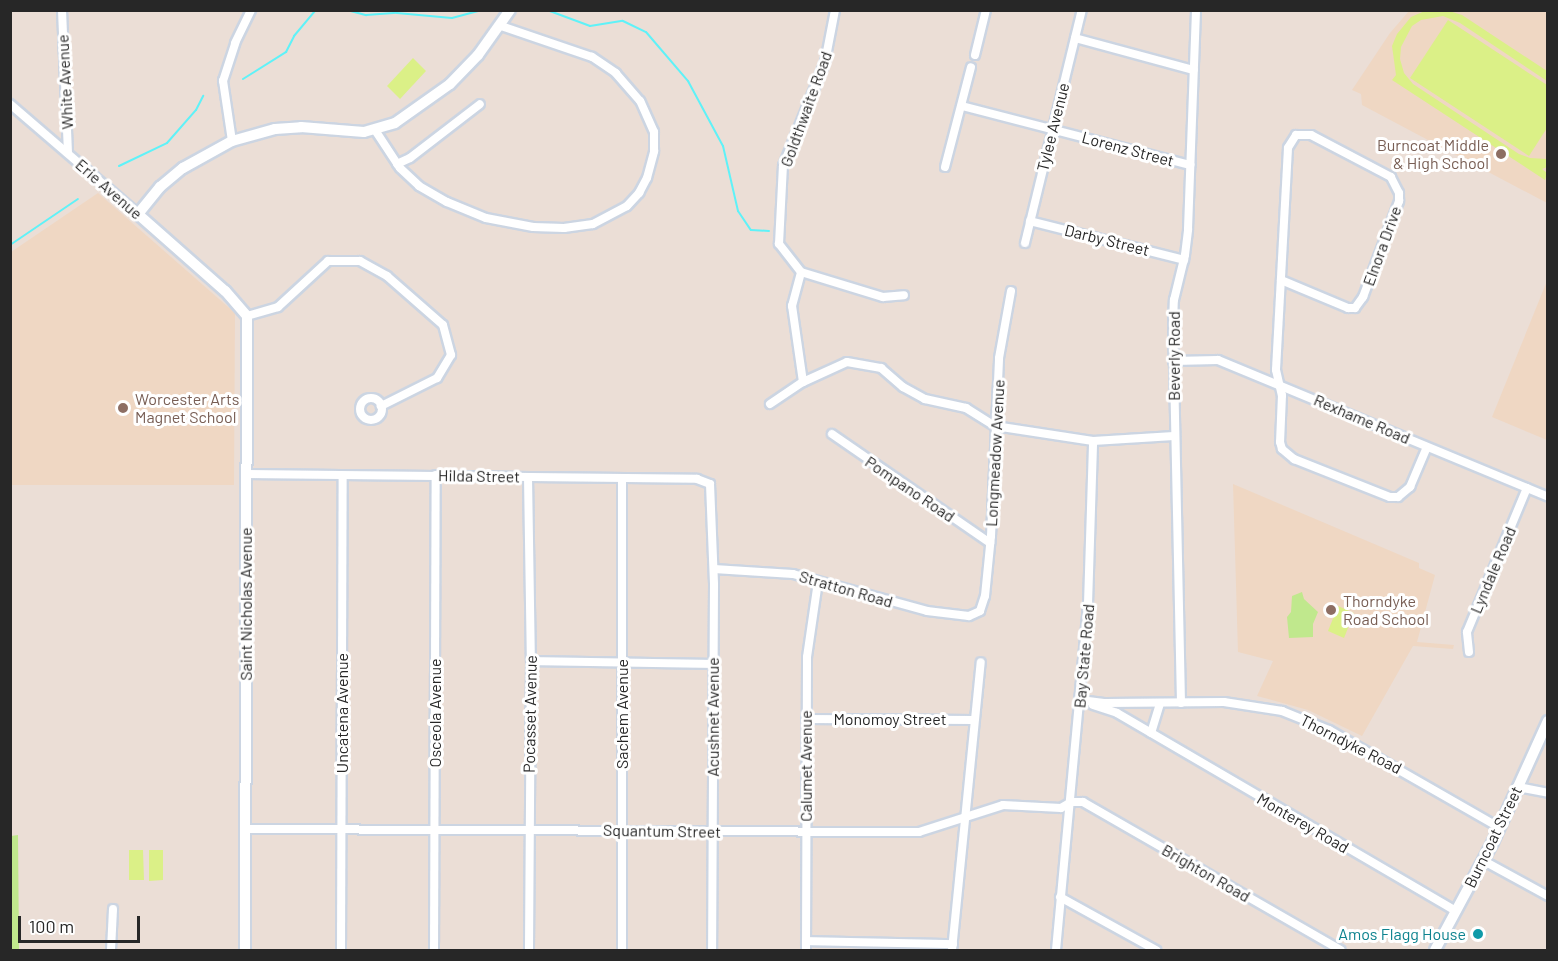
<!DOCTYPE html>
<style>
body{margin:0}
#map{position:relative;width:1558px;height:961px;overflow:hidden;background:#ebded6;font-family:Barlow,sans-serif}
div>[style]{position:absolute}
.education>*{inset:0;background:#efd7c3}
.green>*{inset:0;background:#c0e88d}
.pitch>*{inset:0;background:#dbf087}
.stream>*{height:2px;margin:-1px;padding:0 1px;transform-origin:1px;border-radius:1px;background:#5ff2f8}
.roads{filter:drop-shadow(2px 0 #ccd5e2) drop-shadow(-2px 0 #ccd5e2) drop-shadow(0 2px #ccd5e2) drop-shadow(0 -2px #ccd5e2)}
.street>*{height:8px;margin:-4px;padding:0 4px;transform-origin:4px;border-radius:4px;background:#fff}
.street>.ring{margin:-4px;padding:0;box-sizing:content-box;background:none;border:8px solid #fff;border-radius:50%}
.secondary>*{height:10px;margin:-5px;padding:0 5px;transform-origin:5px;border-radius:5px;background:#fff}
.dots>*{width:16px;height:16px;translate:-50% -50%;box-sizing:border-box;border:3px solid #fff;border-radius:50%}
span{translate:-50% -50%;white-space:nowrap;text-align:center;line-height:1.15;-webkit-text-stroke:6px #fff;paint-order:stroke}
.street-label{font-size:16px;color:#272727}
.education-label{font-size:16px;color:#785e54}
.right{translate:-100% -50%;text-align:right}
.left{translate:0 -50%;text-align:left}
.culture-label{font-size:16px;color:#0d838f}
.frame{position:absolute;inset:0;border:12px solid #272727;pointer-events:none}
.scale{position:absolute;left:18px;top:916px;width:122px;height:27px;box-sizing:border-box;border:3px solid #272727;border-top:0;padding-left:8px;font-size:18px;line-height:21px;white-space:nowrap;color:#272727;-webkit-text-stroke:4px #fff;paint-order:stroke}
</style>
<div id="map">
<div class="education">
<i style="clip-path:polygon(1409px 11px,1547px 11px,1547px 203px,1362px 105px,1361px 94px,1352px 90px,1390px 33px)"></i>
<i style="clip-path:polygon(98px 193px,235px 313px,234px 485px,11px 485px,11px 252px)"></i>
<i style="clip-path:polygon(1547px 281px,1548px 440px,1547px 440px,1492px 417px)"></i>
<i style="clip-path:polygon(1233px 484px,1419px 563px,1419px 568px,1435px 575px,1417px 642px,1454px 645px,1453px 649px,1413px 646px,1362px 736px,1308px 710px,1257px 696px,1273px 661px,1238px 652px)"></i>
</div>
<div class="green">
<i style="clip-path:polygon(1302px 592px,1304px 599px,1318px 612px,1313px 624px,1313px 637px,1289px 638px,1287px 617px,1291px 612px,1292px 596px)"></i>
<i style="clip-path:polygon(18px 835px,19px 950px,11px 950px,11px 836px)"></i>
</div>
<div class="pitch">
<i style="clip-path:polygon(1427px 10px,1449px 11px,1462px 15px,1547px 71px,1547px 81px,1460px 23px,1443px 16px,1421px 20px,1412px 26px,1401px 47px,1400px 59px,1404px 73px,1413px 84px,1519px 154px,1530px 158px,1547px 159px,1547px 167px,1542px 169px,1547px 173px,1545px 180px,1392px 80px,1396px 75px,1392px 46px,1397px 34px,1411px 17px)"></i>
<i style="clip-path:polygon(1448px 20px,1547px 85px,1547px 128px,1529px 156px,1410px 78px)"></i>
<i style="clip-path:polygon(413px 58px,426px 71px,400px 99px,387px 86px)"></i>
<i style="clip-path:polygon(1338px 606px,1354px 613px,1344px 638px,1328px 631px)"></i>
<i style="clip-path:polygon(129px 850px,143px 850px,144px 880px,129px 880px)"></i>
<i style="clip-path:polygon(149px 850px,163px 850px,163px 880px,149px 881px)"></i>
</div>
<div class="stream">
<i style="left:347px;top:10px;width:20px;rotate:15deg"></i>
<i style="left:366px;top:15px;width:31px;rotate:-4deg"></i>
<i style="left:397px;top:13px;width:55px;rotate:5.2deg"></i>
<i style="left:452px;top:18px;width:30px;rotate:-15deg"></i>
<i style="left:547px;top:10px;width:46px;rotate:20.4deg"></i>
<i style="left:590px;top:26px;width:33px;rotate:-9deg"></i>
<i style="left:623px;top:21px;width:25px;rotate:26deg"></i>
<i style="left:646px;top:32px;width:65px;rotate:49.4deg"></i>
<i style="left:688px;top:81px;width:74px;rotate:61.7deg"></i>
<i style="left:723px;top:146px;width:67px;rotate:77deg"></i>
<i style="left:738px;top:211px;width:23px;rotate:56deg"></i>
<i style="left:751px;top:230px;width:18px;rotate:3deg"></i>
<i style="left:243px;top:79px;width:51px;rotate:-32.1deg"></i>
<i style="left:286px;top:52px;width:18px;rotate:-63deg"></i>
<i style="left:294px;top:36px;width:34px;rotate:-50deg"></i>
<i style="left:119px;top:166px;width:53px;rotate:-25.6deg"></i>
<i style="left:167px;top:143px;width:44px;rotate:-48.7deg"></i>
<i style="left:196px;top:110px;width:16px;rotate:-63deg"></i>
<i style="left:10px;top:245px;width:82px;rotate:-34.1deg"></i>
</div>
<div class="roads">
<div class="street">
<i style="left:62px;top:10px;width:143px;rotate:87.6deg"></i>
<i style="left:1075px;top:38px;width:123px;rotate:15.1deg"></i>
<i style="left:975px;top:55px;width:46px;rotate:-76.3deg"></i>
<i style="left:10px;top:104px;width:169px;rotate:40.7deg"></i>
<i style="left:962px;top:106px;width:236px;rotate:14.5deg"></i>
<i style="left:375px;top:130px;width:45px;rotate:56.7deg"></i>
<i style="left:400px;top:168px;width:26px;rotate:43deg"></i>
<i style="left:419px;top:186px;width:32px;rotate:30deg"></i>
<i style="left:447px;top:202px;width:42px;rotate:22.3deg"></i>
<i style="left:486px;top:218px;width:48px;rotate:10.8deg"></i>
<i style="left:533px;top:227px;width:31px;rotate:2deg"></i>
<i style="left:564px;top:228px;width:29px;rotate:-8deg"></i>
<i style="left:593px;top:224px;width:38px;rotate:-28deg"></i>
<i style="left:627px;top:206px;width:18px;rotate:-47deg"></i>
<i style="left:639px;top:193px;width:17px;rotate:-62deg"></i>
<i style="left:647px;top:178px;width:28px;rotate:-75deg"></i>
<i style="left:654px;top:151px;width:19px;rotate:-90deg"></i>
<i style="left:654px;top:132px;width:34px;rotate:-114deg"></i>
<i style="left:640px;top:101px;width:37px;rotate:-131deg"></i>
<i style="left:616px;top:73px;width:29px;rotate:-146deg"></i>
<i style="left:592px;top:57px;width:96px;rotate:-161.2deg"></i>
<i style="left:232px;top:141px;width:61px;rotate:-98.5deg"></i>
<i style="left:223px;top:81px;width:40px;rotate:-72deg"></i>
<i style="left:235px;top:43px;width:37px;rotate:-64deg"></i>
<i style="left:397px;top:164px;width:14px;rotate:-25deg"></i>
<i style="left:410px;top:158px;width:88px;rotate:-37.6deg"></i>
<i style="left:945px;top:167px;width:103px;rotate:-75.4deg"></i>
<i style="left:1030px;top:221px;width:159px;rotate:14.2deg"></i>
<i style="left:1025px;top:243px;width:240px;rotate:-76.3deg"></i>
<i style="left:801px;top:272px;width:86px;rotate:17deg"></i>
<i style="left:883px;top:297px;width:21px;rotate:-5deg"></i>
<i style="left:1281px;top:280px;width:73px;rotate:22.7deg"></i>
<i style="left:1348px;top:308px;width:7px"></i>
<i style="left:1355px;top:308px;width:14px;rotate:-54deg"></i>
<i style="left:1363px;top:297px;width:103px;rotate:-69.4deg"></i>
<i style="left:1399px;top:201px;width:8px;rotate:-90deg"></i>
<i style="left:1399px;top:193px;width:18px;rotate:-117deg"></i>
<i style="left:1391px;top:177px;width:90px;rotate:-152.3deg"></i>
<i style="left:1311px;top:135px;width:15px;rotate:180deg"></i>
<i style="left:1296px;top:135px;width:15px;rotate:122deg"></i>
<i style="left:1288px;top:148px;width:222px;rotate:93.1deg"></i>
<i style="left:1276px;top:370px;width:26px;rotate:77deg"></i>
<i style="left:1282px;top:395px;width:47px;rotate:92.4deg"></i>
<i style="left:1280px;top:442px;width:7px;rotate:74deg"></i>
<i style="left:1282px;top:449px;width:16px;rotate:40deg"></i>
<i style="left:1294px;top:459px;width:103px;rotate:21.6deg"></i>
<i style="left:1390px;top:497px;width:8px"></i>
<i style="left:1398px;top:497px;width:16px;rotate:-40deg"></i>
<i style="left:1410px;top:487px;width:43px;rotate:-67deg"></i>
<i style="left:247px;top:316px;width:32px;rotate:-16deg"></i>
<i style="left:278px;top:307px;width:68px;rotate:-42.6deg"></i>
<i style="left:328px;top:261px;width:32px"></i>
<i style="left:360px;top:261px;width:31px;rotate:29deg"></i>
<i style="left:387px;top:276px;width:74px;rotate:41.2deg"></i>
<i style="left:443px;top:325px;width:31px;rotate:75deg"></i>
<i style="left:451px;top:355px;width:27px;rotate:121deg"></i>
<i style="left:437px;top:378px;width:63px;rotate:153.4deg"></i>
<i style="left:1173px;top:361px;width:45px;rotate:-1.3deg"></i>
<i style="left:1218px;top:360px;width:357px;rotate:22.5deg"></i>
<i style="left:803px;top:382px;width:77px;rotate:-98.2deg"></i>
<i style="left:792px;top:306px;width:35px;rotate:-75deg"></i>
<i style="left:801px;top:272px;width:36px;rotate:-128deg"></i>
<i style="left:779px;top:244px;width:78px;rotate:-87.1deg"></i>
<i style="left:783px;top:166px;width:112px;rotate:-68deg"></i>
<i style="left:825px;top:62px;width:53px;rotate:-79.1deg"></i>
<i class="ring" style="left:360px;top:398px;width:14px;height:14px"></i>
<i style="left:770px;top:404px;width:40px;rotate:-34deg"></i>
<i style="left:803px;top:382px;width:48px;rotate:-24.4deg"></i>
<i style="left:847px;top:362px;width:35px;rotate:10deg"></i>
<i style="left:881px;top:368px;width:29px;rotate:41deg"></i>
<i style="left:903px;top:387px;width:25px;rotate:29deg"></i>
<i style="left:925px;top:399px;width:42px;rotate:12.4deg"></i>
<i style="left:966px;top:408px;width:34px;rotate:32deg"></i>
<i style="left:995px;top:426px;width:99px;rotate:8.7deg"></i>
<i style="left:832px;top:434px;width:192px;rotate:34.6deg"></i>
<i style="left:246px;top:474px;width:451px;rotate:0.6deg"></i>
<i style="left:697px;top:479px;width:14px;rotate:21deg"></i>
<i style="left:710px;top:484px;width:101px;rotate:87.7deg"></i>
<i style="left:714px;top:585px;width:365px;rotate:90.3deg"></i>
<i style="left:528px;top:477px;width:184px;rotate:89.1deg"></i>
<i style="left:531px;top:661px;width:289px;rotate:90.4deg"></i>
<i style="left:714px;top:569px;width:79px;rotate:3.6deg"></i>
<i style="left:793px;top:574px;width:139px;rotate:15.4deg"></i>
<i style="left:927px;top:611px;width:42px;rotate:6.8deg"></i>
<i style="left:969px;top:616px;width:12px;rotate:-24deg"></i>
<i style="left:980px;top:611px;width:16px;rotate:-72deg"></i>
<i style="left:985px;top:596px;width:60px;rotate:-84.3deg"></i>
<i style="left:991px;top:536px;width:178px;rotate:-87.4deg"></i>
<i style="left:999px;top:358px;width:68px;rotate:-79.8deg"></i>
<i style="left:1469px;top:652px;width:20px;rotate:-96deg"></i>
<i style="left:1467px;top:632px;width:156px;rotate:-67.4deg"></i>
<i style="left:531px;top:661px;width:181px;rotate:0.9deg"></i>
<i style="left:1080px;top:700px;width:26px;rotate:7deg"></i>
<i style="left:1106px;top:703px;width:118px;rotate:-0.5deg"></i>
<i style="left:1224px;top:702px;width:59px;rotate:8.8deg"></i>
<i style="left:1282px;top:711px;width:51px;rotate:22deg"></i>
<i style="left:1329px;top:730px;width:197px;rotate:29.8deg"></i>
<i style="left:1181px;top:703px;width:379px;rotate:-91.2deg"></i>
<i style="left:1173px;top:324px;width:24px;rotate:-88deg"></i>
<i style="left:1174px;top:300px;width:46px;rotate:-76.3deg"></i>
<i style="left:1185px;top:255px;width:26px;rotate:-83deg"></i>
<i style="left:1188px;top:229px;width:219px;rotate:-87.9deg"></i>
<i style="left:1093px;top:705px;width:25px;rotate:18deg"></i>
<i style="left:1117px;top:713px;width:393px;rotate:30.3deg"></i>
<i style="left:806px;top:719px;width:168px;rotate:0.3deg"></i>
<i style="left:1151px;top:733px;width:31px;rotate:-73deg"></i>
<i style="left:1518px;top:787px;width:31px;rotate:11deg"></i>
<i style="left:246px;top:829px;width:673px;rotate:0.26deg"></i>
<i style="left:919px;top:832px;width:88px;rotate:-17.8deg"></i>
<i style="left:1003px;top:805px;width:58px;rotate:3deg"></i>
<i style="left:1061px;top:808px;width:12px;rotate:-31deg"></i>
<i style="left:1071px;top:802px;width:12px"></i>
<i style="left:1083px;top:802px;width:297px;rotate:29.9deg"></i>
<i style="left:1484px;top:861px;width:73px;rotate:28.7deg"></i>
<i style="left:1060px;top:897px;width:110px;rotate:28.9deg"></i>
<i style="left:806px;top:941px;width:147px;rotate:1.2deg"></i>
<i style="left:111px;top:950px;width:41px;rotate:-87.2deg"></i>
<i style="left:341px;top:950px;width:474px;rotate:-89.8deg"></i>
<i style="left:434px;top:950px;width:475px;rotate:-89.8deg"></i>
<i style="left:622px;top:950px;width:472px;rotate:-90deg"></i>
<i style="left:806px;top:950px;width:293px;rotate:-89.8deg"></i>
<i style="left:807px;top:657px;width:76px;rotate:-81.7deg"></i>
<i style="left:952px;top:950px;width:289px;rotate:-84.3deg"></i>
<i style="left:1056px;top:950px;width:347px;rotate:-84.7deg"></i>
<i style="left:1088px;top:604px;width:163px;rotate:-88.2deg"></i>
<i style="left:1093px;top:441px;width:81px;rotate:-3.5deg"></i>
</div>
<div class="secondary">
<i style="left:245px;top:950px;width:634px;rotate:-89.82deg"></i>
<i style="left:247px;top:316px;width:33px;rotate:-131deg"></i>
<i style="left:225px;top:291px;width:116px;rotate:-138.5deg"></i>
<i style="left:138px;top:214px;width:35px;rotate:-51deg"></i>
<i style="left:160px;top:187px;width:30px;rotate:-40deg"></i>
<i style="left:183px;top:168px;width:56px;rotate:-28.9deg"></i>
<i style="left:232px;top:141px;width:45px;rotate:-15.6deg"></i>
<i style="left:275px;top:129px;width:26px;rotate:-4deg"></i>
<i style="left:301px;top:127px;width:63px;rotate:4.5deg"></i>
<i style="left:364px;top:132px;width:32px;rotate:-16deg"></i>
<i style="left:395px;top:123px;width:67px;rotate:-35.3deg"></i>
<i style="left:450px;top:84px;width:40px;rotate:-46deg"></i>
<i style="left:478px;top:55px;width:55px;rotate:-54.6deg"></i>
<i style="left:1435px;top:950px;width:123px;rotate:-61.8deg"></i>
<i style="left:1493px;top:842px;width:133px;rotate:-65.6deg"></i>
</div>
</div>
<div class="dots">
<i style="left:1501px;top:154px;background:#8d6e63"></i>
<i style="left:123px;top:408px;background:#8d6e63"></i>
<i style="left:1331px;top:610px;background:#8d6e63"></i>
<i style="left:1478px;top:934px;background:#0f9aa8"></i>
</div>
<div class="street-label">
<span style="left:65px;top:82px;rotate:-93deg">White Avenue</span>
<span style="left:806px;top:109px;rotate:-70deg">Goldthwaite Road</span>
<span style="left:1053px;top:127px;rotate:-76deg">Tylee Avenue</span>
<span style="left:1128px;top:149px;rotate:15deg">Lorenz Street</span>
<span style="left:109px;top:189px;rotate:41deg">Erie Avenue</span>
<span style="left:1107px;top:240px;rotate:14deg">Darby Street</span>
<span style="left:1382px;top:246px;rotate:-70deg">Elnora Drive</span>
<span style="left:1174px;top:356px;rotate:-90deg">Beverly Road</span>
<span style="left:1362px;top:419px;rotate:23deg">Rexhame Road</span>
<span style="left:995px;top:453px;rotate:-87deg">Longmeadow Avenue</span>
<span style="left:479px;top:476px;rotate:1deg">Hilda Street</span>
<span style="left:910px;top:489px;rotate:34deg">Pompano Road</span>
<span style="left:1493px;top:570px;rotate:-67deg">Lyndale Road</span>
<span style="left:846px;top:589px;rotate:16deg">Stratton Road</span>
<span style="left:246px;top:604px;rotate:-90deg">Saint Nicholas Avenue</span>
<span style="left:1084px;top:656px;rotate:-85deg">Bay State Road</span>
<span style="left:342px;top:713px;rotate:-90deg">Uncatena Avenue</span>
<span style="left:435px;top:713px;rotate:-90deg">Osceola Avenue</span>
<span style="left:530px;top:714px;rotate:-89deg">Pocasset Avenue</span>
<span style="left:622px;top:714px;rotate:-90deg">Sachem Avenue</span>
<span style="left:713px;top:717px;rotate:-90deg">Acushnet Avenue</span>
<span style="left:890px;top:719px">Monomoy Street</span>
<span style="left:1351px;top:744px;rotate:27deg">Thorndyke Road</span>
<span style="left:806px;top:766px;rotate:-90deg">Calumet Avenue</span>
<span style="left:1303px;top:823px;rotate:30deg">Monterey Road</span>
<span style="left:662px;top:831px;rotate:1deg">Squantum Street</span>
<span style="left:1493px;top:837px;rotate:-64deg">Burncoat Street</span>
<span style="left:1206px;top:873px;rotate:30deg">Brighton Road</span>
</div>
<div class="education-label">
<span class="right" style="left:1489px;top:154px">Burncoat Middle<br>&amp; High School</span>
<span class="left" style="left:135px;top:408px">Worcester Arts<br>Magnet School</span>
<span class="left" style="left:1343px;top:610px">Thorndyke<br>Road School</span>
</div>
<div class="culture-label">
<span class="right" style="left:1466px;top:934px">Amos Flagg House</span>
</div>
<div class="frame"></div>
<div class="scale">100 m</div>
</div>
